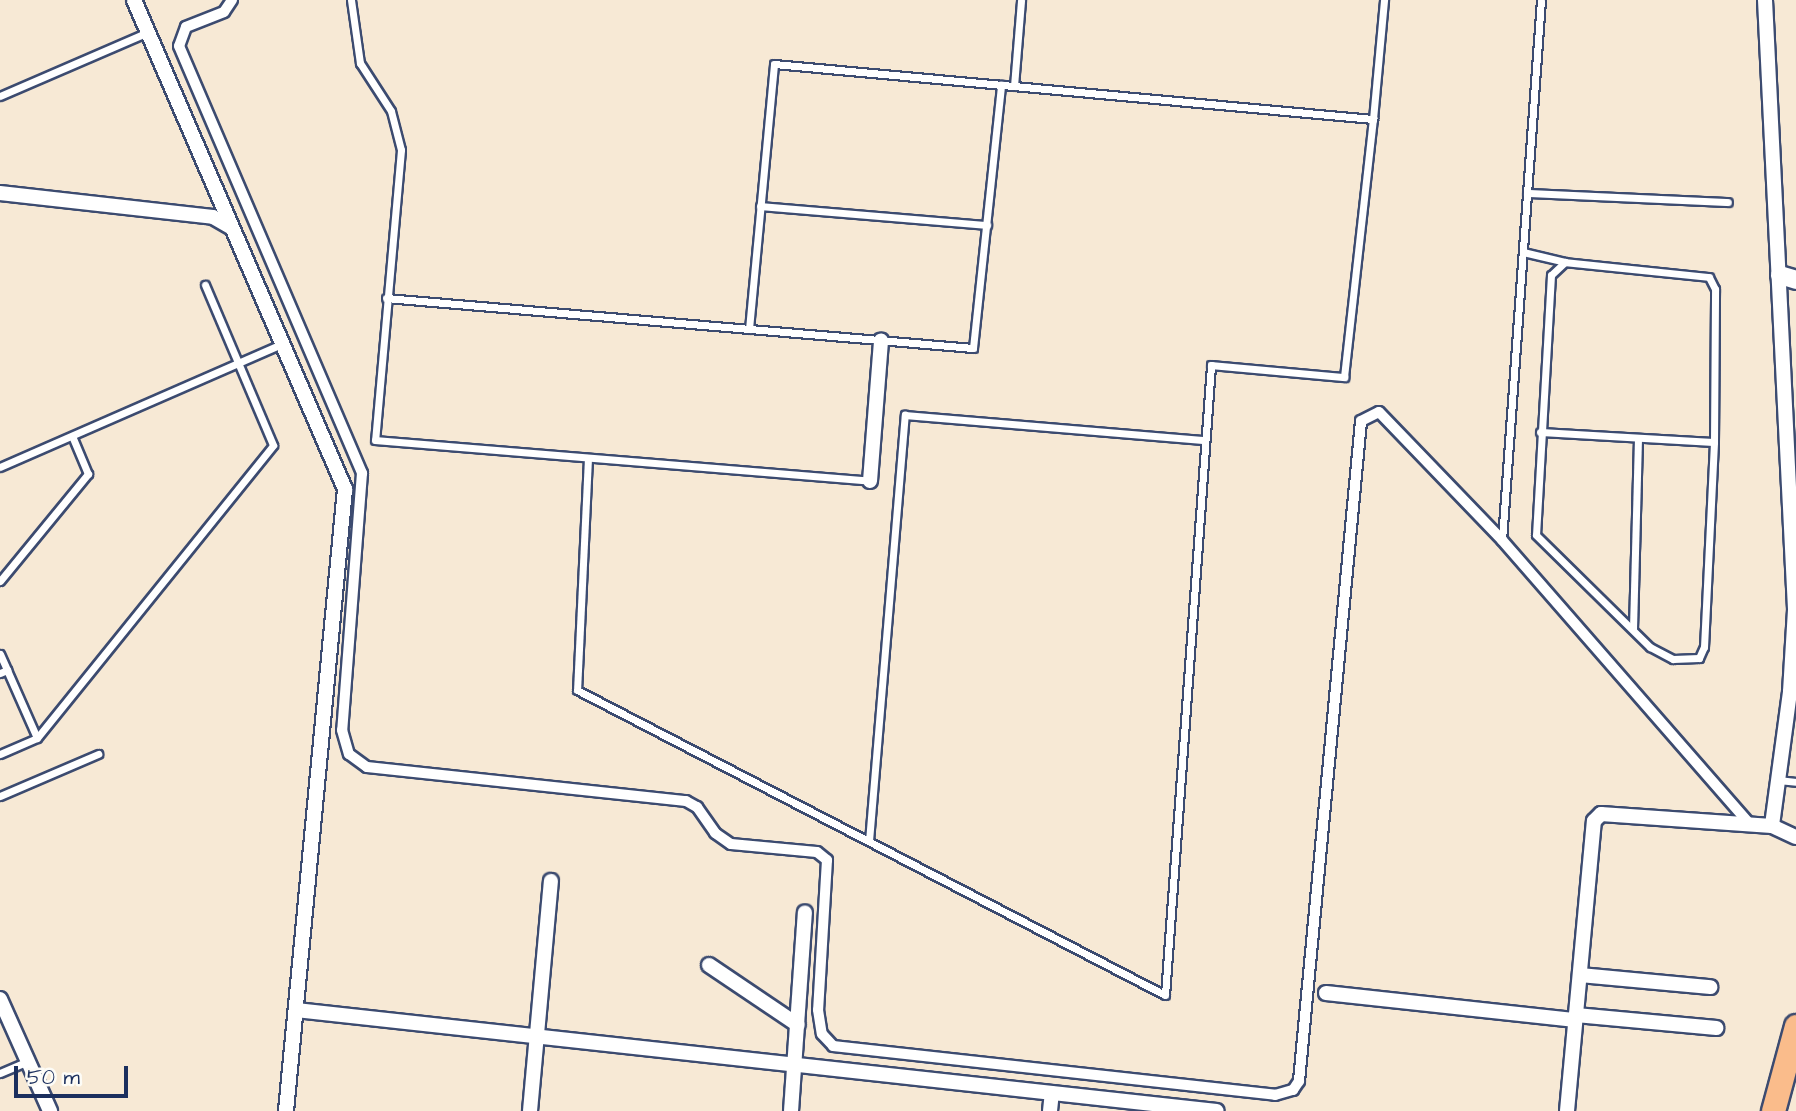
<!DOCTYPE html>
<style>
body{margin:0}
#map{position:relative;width:1796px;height:1111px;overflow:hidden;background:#f7e9d5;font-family:"Architects Daughter",sans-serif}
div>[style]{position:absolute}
.roads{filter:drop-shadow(2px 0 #3c4b70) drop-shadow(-2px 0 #3c4b70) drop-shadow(0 2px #3c4b70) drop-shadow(0 -2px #3c4b70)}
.service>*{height:7px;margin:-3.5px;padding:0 3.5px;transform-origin:3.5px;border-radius:3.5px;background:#fff}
.pedestrian>*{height:10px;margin:-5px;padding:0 5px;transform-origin:5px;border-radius:5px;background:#fff}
.minor>*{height:14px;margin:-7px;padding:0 7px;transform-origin:7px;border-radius:7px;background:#fff}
.tertiary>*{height:18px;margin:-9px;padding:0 9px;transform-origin:9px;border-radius:9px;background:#fff}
.primary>*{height:23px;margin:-11.5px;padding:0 11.5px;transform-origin:11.5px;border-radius:11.5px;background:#fabc8b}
span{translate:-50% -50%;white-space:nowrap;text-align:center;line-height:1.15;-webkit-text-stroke:5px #fdfcf7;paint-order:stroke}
.scale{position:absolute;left:14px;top:1066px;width:114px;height:32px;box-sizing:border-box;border:4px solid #1b2f5e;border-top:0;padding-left:9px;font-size:21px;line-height:24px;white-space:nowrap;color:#1b2f5e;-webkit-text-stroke:5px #fdfcf7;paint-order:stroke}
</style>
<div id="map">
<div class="roads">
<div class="service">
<i style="left:351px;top:0;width:64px;rotate:81.9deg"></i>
<i style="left:360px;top:63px;width:57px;rotate:57.1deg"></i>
<i style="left:391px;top:111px;width:40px;rotate:75.6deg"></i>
<i style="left:401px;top:150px;width:291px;rotate:95.1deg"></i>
<i style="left:375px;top:440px;width:497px;rotate:4.7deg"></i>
<i style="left:1014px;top:86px;width:86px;rotate:-85.3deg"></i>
<i style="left:0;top:96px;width:161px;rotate:-23.4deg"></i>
<i style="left:1527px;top:193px;width:201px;rotate:2.6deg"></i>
<i style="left:760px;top:206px;width:228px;rotate:4.8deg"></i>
<i style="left:1523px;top:252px;width:43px;rotate:13.4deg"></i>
<i style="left:1565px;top:262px;width:19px;rotate:137deg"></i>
<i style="left:1551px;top:275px;width:260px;rotate:93.3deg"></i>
<i style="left:1536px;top:535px;width:160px;rotate:44.5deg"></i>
<i style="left:1650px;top:647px;width:26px;rotate:28deg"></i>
<i style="left:1673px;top:659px;width:26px;rotate:-2deg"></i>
<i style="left:1699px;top:658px;width:12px;rotate:-66deg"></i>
<i style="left:1704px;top:647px;width:205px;rotate:-87.2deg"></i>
<i style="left:1714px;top:442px;width:153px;rotate:-89.6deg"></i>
<i style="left:1715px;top:289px;width:13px;rotate:-117deg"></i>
<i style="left:1709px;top:277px;width:145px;rotate:-174.1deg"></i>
<i style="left:386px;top:298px;width:589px;rotate:4.87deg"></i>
<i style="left:973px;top:348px;width:265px;rotate:-83.9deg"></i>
<i style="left:749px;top:329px;width:266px;rotate:-84.6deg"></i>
<i style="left:774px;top:64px;width:602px;rotate:5.25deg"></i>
<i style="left:1373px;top:119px;width:120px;rotate:-84.7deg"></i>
<i style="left:1540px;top:432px;width:174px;rotate:3.3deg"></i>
<i style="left:588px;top:458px;width:232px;rotate:92.7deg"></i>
<i style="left:577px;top:690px;width:662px;rotate:27.42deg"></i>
<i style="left:1165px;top:995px;width:632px;rotate:-85.82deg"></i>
<i style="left:1211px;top:365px;width:134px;rotate:5.2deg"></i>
<i style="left:1344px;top:377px;width:260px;rotate:-83.6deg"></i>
<i style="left:0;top:467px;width:310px;rotate:-23.6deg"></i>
<i style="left:1502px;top:540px;width:541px;rotate:-85.87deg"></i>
<i style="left:0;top:581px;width:139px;rotate:-50.6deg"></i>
<i style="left:88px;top:474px;width:41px;rotate:-112.8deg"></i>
<i style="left:1633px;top:629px;width:190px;rotate:-88.5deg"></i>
<i style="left:0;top:654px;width:17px;rotate:66deg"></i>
<i style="left:0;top:673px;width:8px;rotate:-23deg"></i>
<i style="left:7px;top:670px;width:74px;rotate:66.2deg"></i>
<i style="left:0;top:754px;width:40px;rotate:-23.4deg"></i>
<i style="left:37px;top:738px;width:376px;rotate:-51.1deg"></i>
<i style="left:273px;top:445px;width:174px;rotate:-113deg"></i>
<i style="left:1778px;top:780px;width:18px;rotate:6deg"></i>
<i style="left:0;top:796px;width:107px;rotate:-23.2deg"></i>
<i style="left:869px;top:841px;width:428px;rotate:-85.2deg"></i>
<i style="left:905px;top:415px;width:301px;rotate:4.8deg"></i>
<i style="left:0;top:1073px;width:30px;rotate:-23deg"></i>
</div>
<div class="pedestrian">
<i style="left:232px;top:0;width:14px;rotate:124deg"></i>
<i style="left:224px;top:12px;width:41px;rotate:158.5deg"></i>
<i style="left:186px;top:27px;width:20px;rotate:110deg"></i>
<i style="left:179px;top:46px;width:465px;rotate:66.8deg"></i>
<i style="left:362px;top:473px;width:258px;rotate:94.4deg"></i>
<i style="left:342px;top:730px;width:25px;rotate:74deg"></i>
<i style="left:349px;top:754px;width:22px;rotate:36deg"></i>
<i style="left:367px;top:767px;width:321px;rotate:6.1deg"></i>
<i style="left:686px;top:801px;width:13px;rotate:29deg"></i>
<i style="left:697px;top:807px;width:32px;rotate:55deg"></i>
<i style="left:715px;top:833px;width:19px;rotate:35deg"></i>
<i style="left:731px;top:844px;width:86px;rotate:5.3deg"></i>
<i style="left:817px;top:852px;width:13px;rotate:39deg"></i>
<i style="left:827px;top:860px;width:150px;rotate:93.4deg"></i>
<i style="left:818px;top:1010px;width:24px;rotate:81deg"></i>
<i style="left:822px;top:1034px;width:16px;rotate:47deg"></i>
<i style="left:833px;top:1046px;width:445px;rotate:6.3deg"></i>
<i style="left:1275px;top:1095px;width:19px;rotate:-16deg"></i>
<i style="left:1293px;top:1090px;width:11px;rotate:-56deg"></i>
<i style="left:1299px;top:1081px;width:663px;rotate:-84.63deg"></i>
<i style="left:1361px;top:421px;width:20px;rotate:-27deg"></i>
<i style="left:1379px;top:412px;width:178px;rotate:46.1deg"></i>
<i style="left:1502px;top:540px;width:377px;rotate:48.9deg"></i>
</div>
<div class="minor">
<i style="left:134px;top:0;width:533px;rotate:66.66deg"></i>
<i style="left:345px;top:489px;width:625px;rotate:95.42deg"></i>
<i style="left:1765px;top:0;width:611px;rotate:87.18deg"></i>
<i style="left:1795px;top:610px;width:82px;rotate:93.5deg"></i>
<i style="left:1790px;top:692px;width:135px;rotate:97.7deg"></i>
<i style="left:0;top:193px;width:214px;rotate:6.4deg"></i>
<i style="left:213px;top:217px;width:20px;rotate:30deg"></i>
<i style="left:870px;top:481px;width:141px;rotate:-85.5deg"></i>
<i style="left:709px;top:965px;width:107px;rotate:34deg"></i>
<i style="left:1580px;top:975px;width:131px;rotate:5.3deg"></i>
<i style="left:1326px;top:993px;width:251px;rotate:6.2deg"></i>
<i style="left:0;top:999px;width:123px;rotate:65.9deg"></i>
<i style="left:296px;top:1010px;width:926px;rotate:6.26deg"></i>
<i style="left:1576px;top:1015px;width:141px;rotate:5.3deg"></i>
<i style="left:530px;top:1111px;width:231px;rotate:-84.8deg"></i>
<i style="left:791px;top:1111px;width:199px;rotate:-86deg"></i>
<i style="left:1050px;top:1111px;width:18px;rotate:-84deg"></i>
<i style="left:1567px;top:1111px;width:291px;rotate:-84.7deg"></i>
<i style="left:1594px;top:821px;width:10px;rotate:-45deg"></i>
<i style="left:1601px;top:814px;width:171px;rotate:4deg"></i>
<i style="left:1772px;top:826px;width:26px;rotate:25deg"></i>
</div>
<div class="tertiary">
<i style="left:1780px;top:275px;width:17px;rotate:17deg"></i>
</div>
<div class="primary">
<i style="left:1773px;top:1111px;width:88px;rotate:-74.9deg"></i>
</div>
</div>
<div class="scale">50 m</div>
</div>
